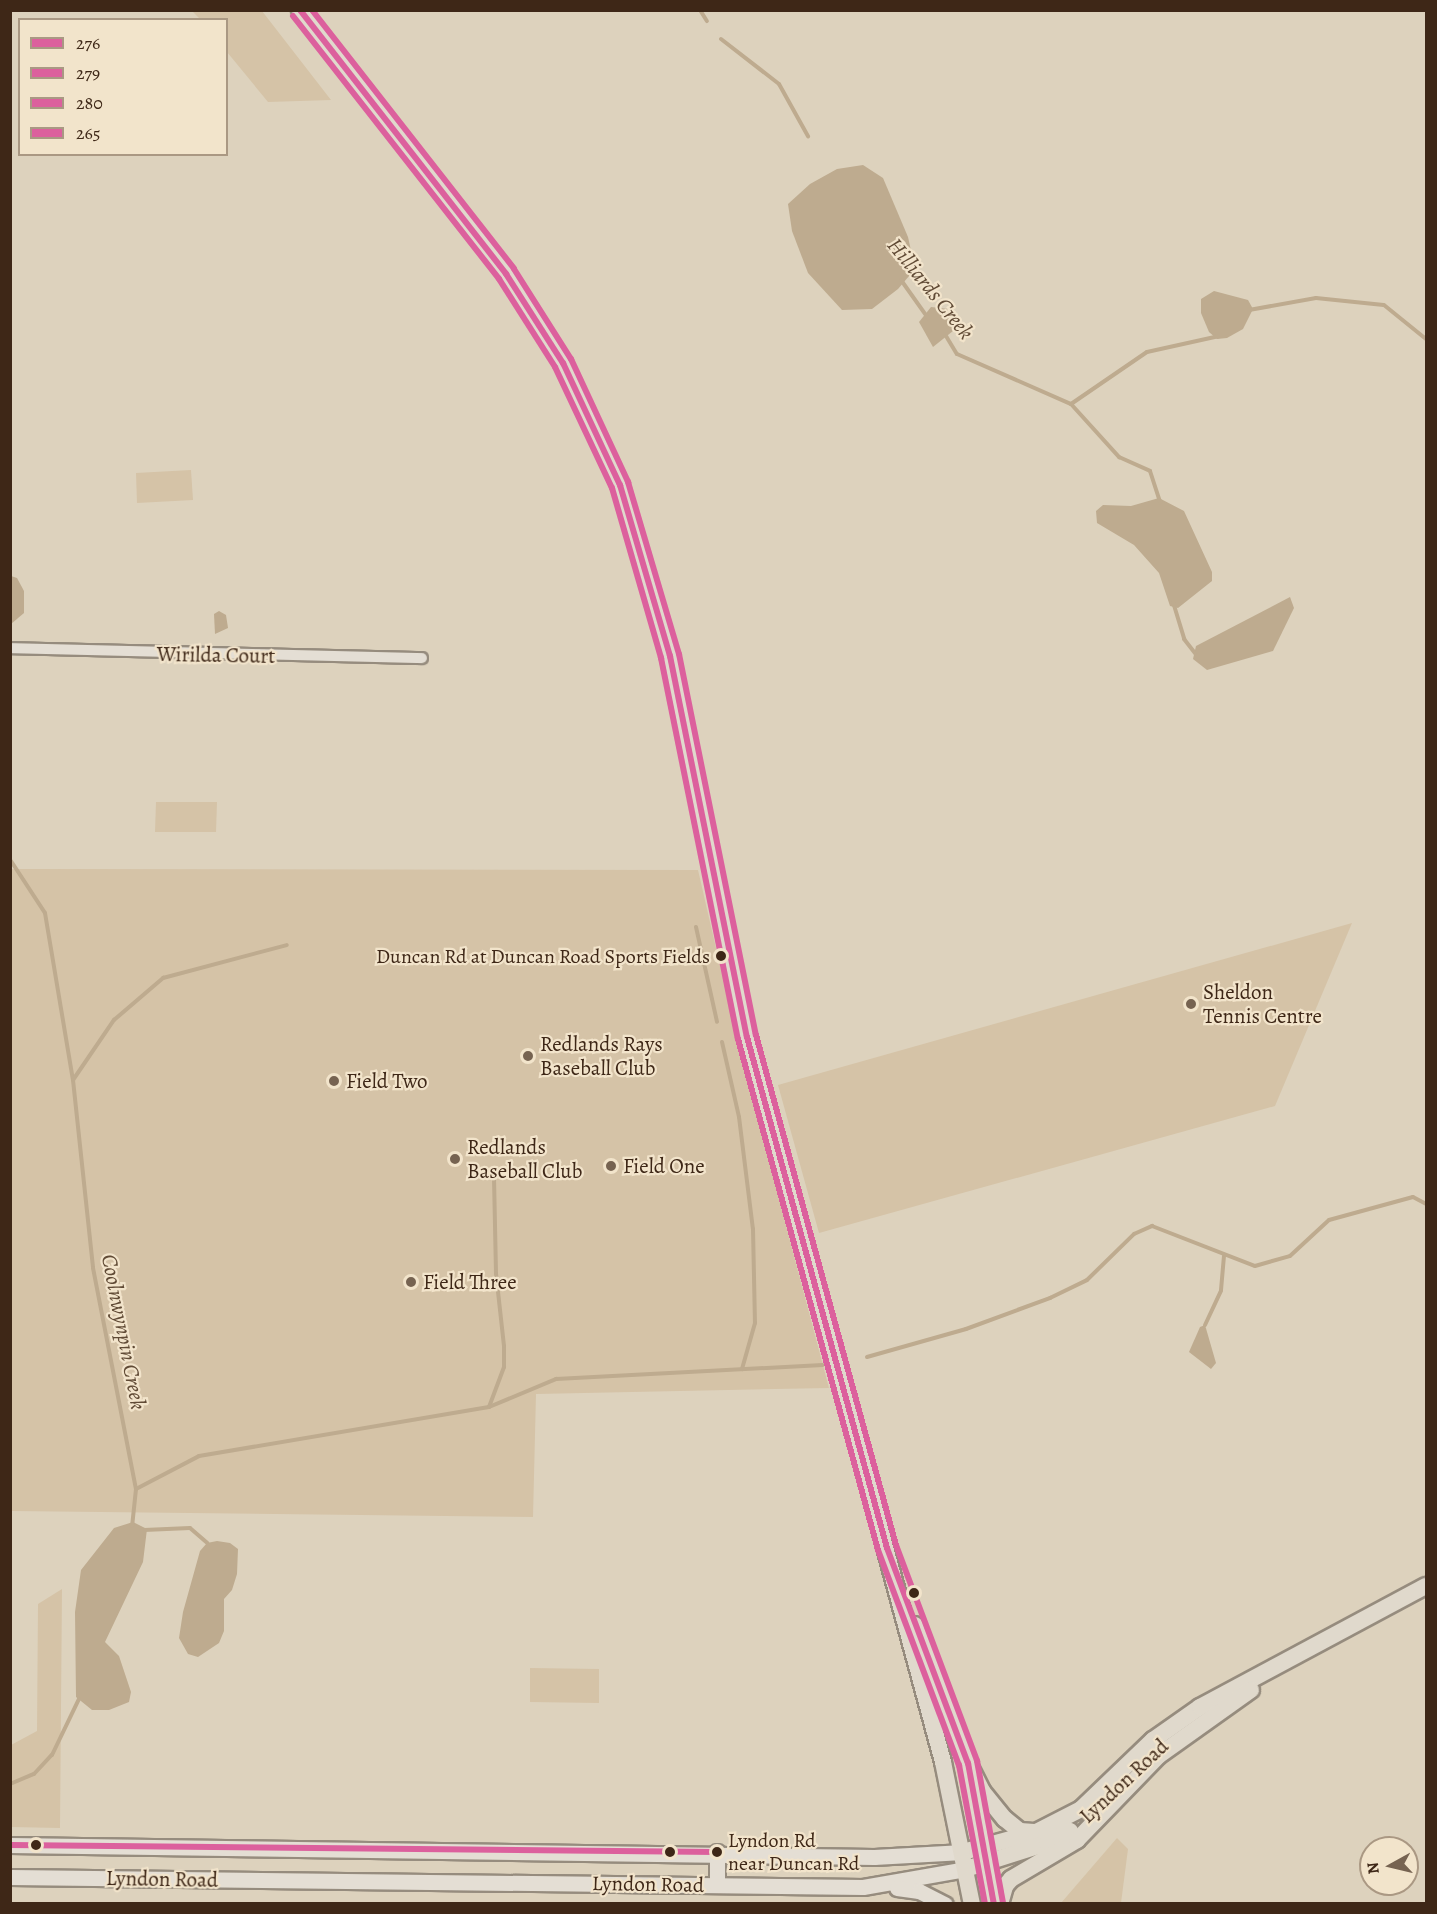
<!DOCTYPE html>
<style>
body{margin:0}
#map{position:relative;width:1437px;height:1914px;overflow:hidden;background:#ddd2bd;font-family:Alegreya,serif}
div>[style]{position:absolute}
.green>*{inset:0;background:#d5c3a7}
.water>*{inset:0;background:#beab8f}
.stream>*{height:4px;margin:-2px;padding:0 2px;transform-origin:2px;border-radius:2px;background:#beab8f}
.roads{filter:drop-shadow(2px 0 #968c7e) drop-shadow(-2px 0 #968c7e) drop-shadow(0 2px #968c7e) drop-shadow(0 -2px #968c7e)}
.minor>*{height:10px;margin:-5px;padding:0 5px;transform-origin:5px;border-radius:5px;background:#e4ded4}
.secondary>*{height:15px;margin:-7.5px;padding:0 7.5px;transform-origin:7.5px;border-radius:7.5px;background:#e4ded4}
.primary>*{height:16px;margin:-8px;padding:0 8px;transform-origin:8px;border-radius:8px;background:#e0d9cc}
.trunk>*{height:16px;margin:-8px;padding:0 8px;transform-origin:8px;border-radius:8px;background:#e0d9cc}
.bus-1>*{height:6px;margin:-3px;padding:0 3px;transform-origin:3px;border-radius:3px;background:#dc609d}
.bus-2>*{height:6px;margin:-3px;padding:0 3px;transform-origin:3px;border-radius:3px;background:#dc609d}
.bus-3>*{height:6px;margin:-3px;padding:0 3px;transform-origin:3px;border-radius:3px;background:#dc609d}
.bus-4>*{height:6px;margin:-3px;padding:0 3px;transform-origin:3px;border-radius:3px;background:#dc609d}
.dots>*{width:16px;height:16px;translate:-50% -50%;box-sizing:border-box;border:3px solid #f2e4cb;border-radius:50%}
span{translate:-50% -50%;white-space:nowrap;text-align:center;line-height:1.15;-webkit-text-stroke:4.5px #f2e4cb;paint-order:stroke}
.bus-label{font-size:20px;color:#3e2717}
.right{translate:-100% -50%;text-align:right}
.left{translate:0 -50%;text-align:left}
.street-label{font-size:21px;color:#3e2717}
.poi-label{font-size:21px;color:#3e2717}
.water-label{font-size:22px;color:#604a35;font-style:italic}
.frame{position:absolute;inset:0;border:12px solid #3e2717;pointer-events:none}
.legend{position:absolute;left:18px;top:18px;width:210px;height:138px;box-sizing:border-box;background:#f2e4cb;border:2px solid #aa9883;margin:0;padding:8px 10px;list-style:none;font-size:18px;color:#3e2717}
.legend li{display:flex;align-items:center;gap:12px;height:30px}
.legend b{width:30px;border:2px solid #aa9883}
.north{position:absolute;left:1359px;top:1836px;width:60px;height:60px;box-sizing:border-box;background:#f2e4cb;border:2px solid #aa9883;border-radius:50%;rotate:262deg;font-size:16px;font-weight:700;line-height:24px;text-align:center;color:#3e2717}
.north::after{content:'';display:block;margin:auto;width:21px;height:27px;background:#766351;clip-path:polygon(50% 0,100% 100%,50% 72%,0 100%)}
</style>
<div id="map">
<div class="green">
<i style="clip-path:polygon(192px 11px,262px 11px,331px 100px,268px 102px,227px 52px,226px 20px,200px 19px)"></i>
<i style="clip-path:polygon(191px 470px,193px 500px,137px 503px,136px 473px)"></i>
<i style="clip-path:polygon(156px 802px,217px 802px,216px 832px,155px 832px)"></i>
<i style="clip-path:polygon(11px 869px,698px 870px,740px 1052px,829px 1388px,536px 1394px,533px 1517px,11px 1511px)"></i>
<i style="clip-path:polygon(1352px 923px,1275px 1106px,819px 1233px,778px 1085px)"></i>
<i style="clip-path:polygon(62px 1589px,60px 1828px,11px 1827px,11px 1745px,37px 1731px,38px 1604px)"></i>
<i style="clip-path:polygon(530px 1668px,599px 1669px,599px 1703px,530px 1702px)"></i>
<i style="clip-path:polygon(1117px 1838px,1128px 1849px,1121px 1903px,1061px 1903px)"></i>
</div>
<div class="water">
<i style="clip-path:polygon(863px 165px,883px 178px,908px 237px,915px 269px,898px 289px,872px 309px,842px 310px,808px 273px,792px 231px,788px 204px,810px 184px,837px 169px)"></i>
<i style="clip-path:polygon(1214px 291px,1248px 300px,1253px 309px,1243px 329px,1227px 338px,1217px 339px,1209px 332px,1201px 313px,1201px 299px)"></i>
<i style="clip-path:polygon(931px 307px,948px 309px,953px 331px,933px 347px,919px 322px)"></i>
<i style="clip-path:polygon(1159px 498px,1184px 511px,1212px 572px,1212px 581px,1178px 608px,1170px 606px,1159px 573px,1134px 545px,1097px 523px,1096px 511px,1103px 505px,1131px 506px)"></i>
<i style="clip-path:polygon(11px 576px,17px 578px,24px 591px,24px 613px,11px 624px)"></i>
<i style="clip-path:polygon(1290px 597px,1294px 608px,1273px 651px,1207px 670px,1193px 659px,1196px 646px)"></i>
<i style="clip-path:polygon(219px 611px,226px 615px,228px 628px,215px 634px,214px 614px)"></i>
<i style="clip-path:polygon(1205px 1325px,1216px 1363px,1211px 1369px,1189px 1352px,1200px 1327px)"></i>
<i style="clip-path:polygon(133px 1522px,147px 1529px,143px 1562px,105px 1642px,119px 1656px,131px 1692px,129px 1702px,109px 1710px,92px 1710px,76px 1697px,75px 1612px,81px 1570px,114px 1528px)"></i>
<i style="clip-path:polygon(217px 1541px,230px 1543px,238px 1549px,237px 1574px,232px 1590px,224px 1599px,224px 1631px,219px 1643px,198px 1657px,188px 1654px,179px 1638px,183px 1612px,200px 1551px,207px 1543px)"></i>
</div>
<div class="stream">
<i style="left:700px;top:10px;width:13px;rotate:58deg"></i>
<i style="left:721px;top:39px;width:73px;rotate:37.8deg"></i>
<i style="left:779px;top:84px;width:60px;rotate:60.9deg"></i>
<i style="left:901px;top:280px;width:47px;rotate:54.6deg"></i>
<i style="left:1249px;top:310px;width:68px;rotate:-10.2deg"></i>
<i style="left:1316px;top:298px;width:68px;rotate:5.9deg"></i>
<i style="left:1384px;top:305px;width:54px;rotate:39deg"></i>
<i style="left:946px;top:336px;width:21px;rotate:59deg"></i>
<i style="left:957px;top:354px;width:124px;rotate:23.7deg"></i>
<i style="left:1071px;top:404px;width:72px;rotate:47.8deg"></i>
<i style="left:1119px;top:457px;width:34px;rotate:24deg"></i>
<i style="left:1150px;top:471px;width:33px;rotate:72deg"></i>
<i style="left:1071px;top:404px;width:92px;rotate:-34.4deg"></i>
<i style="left:1147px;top:352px;width:74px;rotate:-12.5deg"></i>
<i style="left:1173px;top:602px;width:39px;rotate:73deg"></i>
<i style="left:1184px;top:639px;width:18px;rotate:52deg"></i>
<i style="left:11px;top:861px;width:62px;rotate:56.8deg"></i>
<i style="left:45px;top:913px;width:169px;rotate:80.5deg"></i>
<i style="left:73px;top:1080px;width:189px;rotate:83.9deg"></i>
<i style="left:93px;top:1268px;width:225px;rotate:79deg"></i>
<i style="left:136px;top:1489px;width:37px;rotate:96deg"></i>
<i style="left:696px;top:927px;width:97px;rotate:77.5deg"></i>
<i style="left:722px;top:1042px;width:77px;rotate:77.2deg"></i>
<i style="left:739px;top:1117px;width:113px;rotate:82.9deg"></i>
<i style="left:753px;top:1229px;width:94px;rotate:88.8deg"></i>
<i style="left:755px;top:1323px;width:48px;rotate:105.8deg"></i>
<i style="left:73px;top:1080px;width:73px;rotate:-55.7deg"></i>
<i style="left:114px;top:1020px;width:65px;rotate:-40.6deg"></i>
<i style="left:163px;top:978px;width:128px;rotate:-14.9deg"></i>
<i style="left:1205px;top:1325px;width:38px;rotate:-65deg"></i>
<i style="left:1221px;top:1290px;width:34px;rotate:-85deg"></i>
<i style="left:867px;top:1357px;width:103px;rotate:-15.8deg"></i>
<i style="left:966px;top:1329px;width:90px;rotate:-20.3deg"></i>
<i style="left:1050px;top:1298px;width:41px;rotate:-25.9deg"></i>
<i style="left:1087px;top:1280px;width:66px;rotate:-44.4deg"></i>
<i style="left:1134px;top:1234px;width:20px;rotate:-24deg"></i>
<i style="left:1152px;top:1226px;width:110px;rotate:21.2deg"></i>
<i style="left:1255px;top:1266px;width:36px;rotate:-16deg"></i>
<i style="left:1290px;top:1256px;width:53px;rotate:-42.7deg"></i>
<i style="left:1329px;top:1220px;width:87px;rotate:-15.3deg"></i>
<i style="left:1413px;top:1197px;width:15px;rotate:28deg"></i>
<i style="left:489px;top:1407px;width:43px;rotate:-69.4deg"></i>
<i style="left:504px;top:1367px;width:21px;rotate:-90deg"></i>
<i style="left:504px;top:1346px;width:73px;rotate:-96.3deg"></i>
<i style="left:496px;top:1273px;width:96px;rotate:-91.2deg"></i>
<i style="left:136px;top:1489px;width:71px;rotate:-27.6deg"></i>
<i style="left:199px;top:1456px;width:294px;rotate:-9.6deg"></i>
<i style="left:489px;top:1407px;width:73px;rotate:-22.7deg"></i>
<i style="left:556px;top:1379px;width:267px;rotate:-3deg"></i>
<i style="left:144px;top:1530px;width:46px;rotate:-2.5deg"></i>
<i style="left:190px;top:1528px;width:23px;rotate:41deg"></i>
<i style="left:10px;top:1784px;width:26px;rotate:-23deg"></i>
<i style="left:34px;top:1774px;width:26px;rotate:-47deg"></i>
<i style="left:52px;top:1755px;width:62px;rotate:-64.3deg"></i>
</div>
<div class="roads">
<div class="minor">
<i style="left:10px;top:648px;width:412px;rotate:1.4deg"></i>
</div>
<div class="secondary">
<i style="left:10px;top:1845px;width:864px;rotate:0.8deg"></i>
<i style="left:874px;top:1857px;width:89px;rotate:-3.2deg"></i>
<i style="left:10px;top:1877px;width:853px;rotate:0.67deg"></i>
<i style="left:863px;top:1887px;width:105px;rotate:-9.9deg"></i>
<i style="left:717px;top:1885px;width:33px;rotate:-90deg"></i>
<i style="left:897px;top:1888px;width:22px;rotate:8deg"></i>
<i style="left:919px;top:1891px;width:29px;rotate:27deg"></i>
</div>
<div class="primary">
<i style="left:971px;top:1769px;width:25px;rotate:63deg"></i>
<i style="left:982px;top:1791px;width:36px;rotate:51deg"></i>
<i style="left:1005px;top:1819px;width:19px;rotate:39deg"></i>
<i style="left:1020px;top:1831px;width:14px;rotate:4deg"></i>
<i style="left:963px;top:1852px;width:76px;rotate:-15.3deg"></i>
<i style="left:1036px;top:1832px;width:51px;rotate:-27.1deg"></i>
<i style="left:1081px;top:1809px;width:100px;rotate:-43.8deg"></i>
<i style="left:1153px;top:1740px;width:57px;rotate:-35.1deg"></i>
<i style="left:1200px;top:1707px;width:256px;rotate:-28.2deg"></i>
<i style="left:966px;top:1869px;width:85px;rotate:-17.8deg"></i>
<i style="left:1047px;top:1843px;width:26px;rotate:-28deg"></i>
<i style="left:1000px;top:1904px;width:19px;rotate:-74deg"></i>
<i style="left:1005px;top:1886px;width:9px;rotate:-49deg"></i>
<i style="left:1011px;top:1879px;width:77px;rotate:-30.6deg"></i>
<i style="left:1077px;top:1840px;width:117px;rotate:-46deg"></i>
<i style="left:1158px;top:1756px;width:114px;rotate:-35.4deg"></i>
</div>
<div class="trunk">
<i style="left:300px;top:10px;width:335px;rotate:52deg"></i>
<i style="left:506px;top:274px;width:106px;rotate:57.4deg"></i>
<i style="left:563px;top:363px;width:135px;rotate:65deg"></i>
<i style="left:620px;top:485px;width:178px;rotate:73.7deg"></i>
<i style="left:670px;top:656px;width:389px;rotate:78.6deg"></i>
<i style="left:747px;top:1037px;width:751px;rotate:74.87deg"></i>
<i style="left:943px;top:1762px;width:145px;rotate:78.5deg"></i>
<i style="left:915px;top:1625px;width:148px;rotate:69deg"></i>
<i style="left:968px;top:1763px;width:143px;rotate:79.6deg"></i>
</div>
</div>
<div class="bus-1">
<i style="left:300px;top:10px;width:335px;rotate:52deg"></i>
<i style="left:506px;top:274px;width:106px;rotate:57.4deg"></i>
<i style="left:563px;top:363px;width:135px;rotate:65deg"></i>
<i style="left:620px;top:485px;width:178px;rotate:73.7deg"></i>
<i style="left:670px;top:656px;width:389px;rotate:78.6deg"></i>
<i style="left:747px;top:1037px;width:530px;rotate:74.68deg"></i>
<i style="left:887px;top:1548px;width:230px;rotate:69.4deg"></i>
<i style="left:968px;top:1763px;width:143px;rotate:79.6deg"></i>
</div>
<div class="bus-2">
<i style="left:293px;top:16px;width:334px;rotate:51.9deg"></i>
<i style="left:499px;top:279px;width:104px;rotate:57.5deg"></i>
<i style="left:555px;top:367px;width:134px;rotate:64.8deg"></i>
<i style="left:612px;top:488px;width:177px;rotate:73.9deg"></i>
<i style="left:661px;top:658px;width:389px;rotate:78.6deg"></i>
<i style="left:738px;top:1039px;width:530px;rotate:74.68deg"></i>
<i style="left:878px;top:1550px;width:230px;rotate:69.4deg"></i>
<i style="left:959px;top:1765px;width:141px;rotate:79.4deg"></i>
</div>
<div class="bus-3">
<i style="left:312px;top:10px;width:328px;rotate:52deg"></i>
<i style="left:514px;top:269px;width:107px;rotate:57.7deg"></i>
<i style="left:571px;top:359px;width:136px;rotate:65.1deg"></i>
<i style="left:628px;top:482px;width:179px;rotate:73.5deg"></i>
<i style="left:679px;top:654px;width:389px;rotate:78.6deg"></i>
<i style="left:756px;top:1035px;width:529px;rotate:74.65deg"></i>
<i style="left:896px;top:1545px;width:231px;rotate:69.4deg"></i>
<i style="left:977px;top:1761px;width:143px;rotate:79.6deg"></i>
</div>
<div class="bus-4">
<i style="left:10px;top:1845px;width:707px;rotate:0.57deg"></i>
</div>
<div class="dots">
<i style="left:721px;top:956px;background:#3e2717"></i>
<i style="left:1191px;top:1004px;background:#766351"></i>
<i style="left:528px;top:1056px;background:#766351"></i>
<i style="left:334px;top:1081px;background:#766351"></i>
<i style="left:455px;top:1159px;background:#766351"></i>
<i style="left:611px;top:1166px;background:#766351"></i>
<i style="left:411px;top:1282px;background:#766351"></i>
<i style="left:914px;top:1593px;background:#3e2717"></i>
<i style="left:36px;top:1845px;background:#3e2717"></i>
<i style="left:670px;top:1852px;background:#3e2717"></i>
<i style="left:717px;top:1852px;background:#3e2717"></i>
</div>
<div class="bus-label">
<span class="right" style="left:710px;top:956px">Duncan Rd at Duncan Road Sports Fields</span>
<span class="left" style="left:728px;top:1852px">Lyndon Rd<br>near Duncan Rd</span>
</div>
<div class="street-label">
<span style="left:216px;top:655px;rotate:1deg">Wirilda Court</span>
<span style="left:1124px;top:1781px;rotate:-43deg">Lyndon Road</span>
<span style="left:162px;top:1879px;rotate:1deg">Lyndon Road</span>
<span style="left:648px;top:1884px;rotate:1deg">Lyndon Road</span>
</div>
<div class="poi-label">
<span class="left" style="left:1203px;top:1004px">Sheldon<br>Tennis Centre</span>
<span class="left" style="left:540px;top:1056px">Redlands Rays<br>Baseball Club</span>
<span class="left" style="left:346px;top:1081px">Field Two</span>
<span class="left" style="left:467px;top:1159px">Redlands<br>Baseball Club</span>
<span class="left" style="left:623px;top:1166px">Field One</span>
<span class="left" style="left:423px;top:1282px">Field Three</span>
</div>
<div class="water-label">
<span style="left:930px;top:289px;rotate:51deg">Hilliards Creek</span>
<span style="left:123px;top:1332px;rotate:79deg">Coolnwynpin Creek</span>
</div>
<div class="frame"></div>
<ul class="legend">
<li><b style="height:8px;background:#dc609d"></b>276</li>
<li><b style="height:8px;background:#dc609d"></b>279</li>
<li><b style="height:8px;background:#dc609d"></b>280</li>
<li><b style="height:8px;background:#dc609d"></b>265</li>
</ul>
<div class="north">N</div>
</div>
